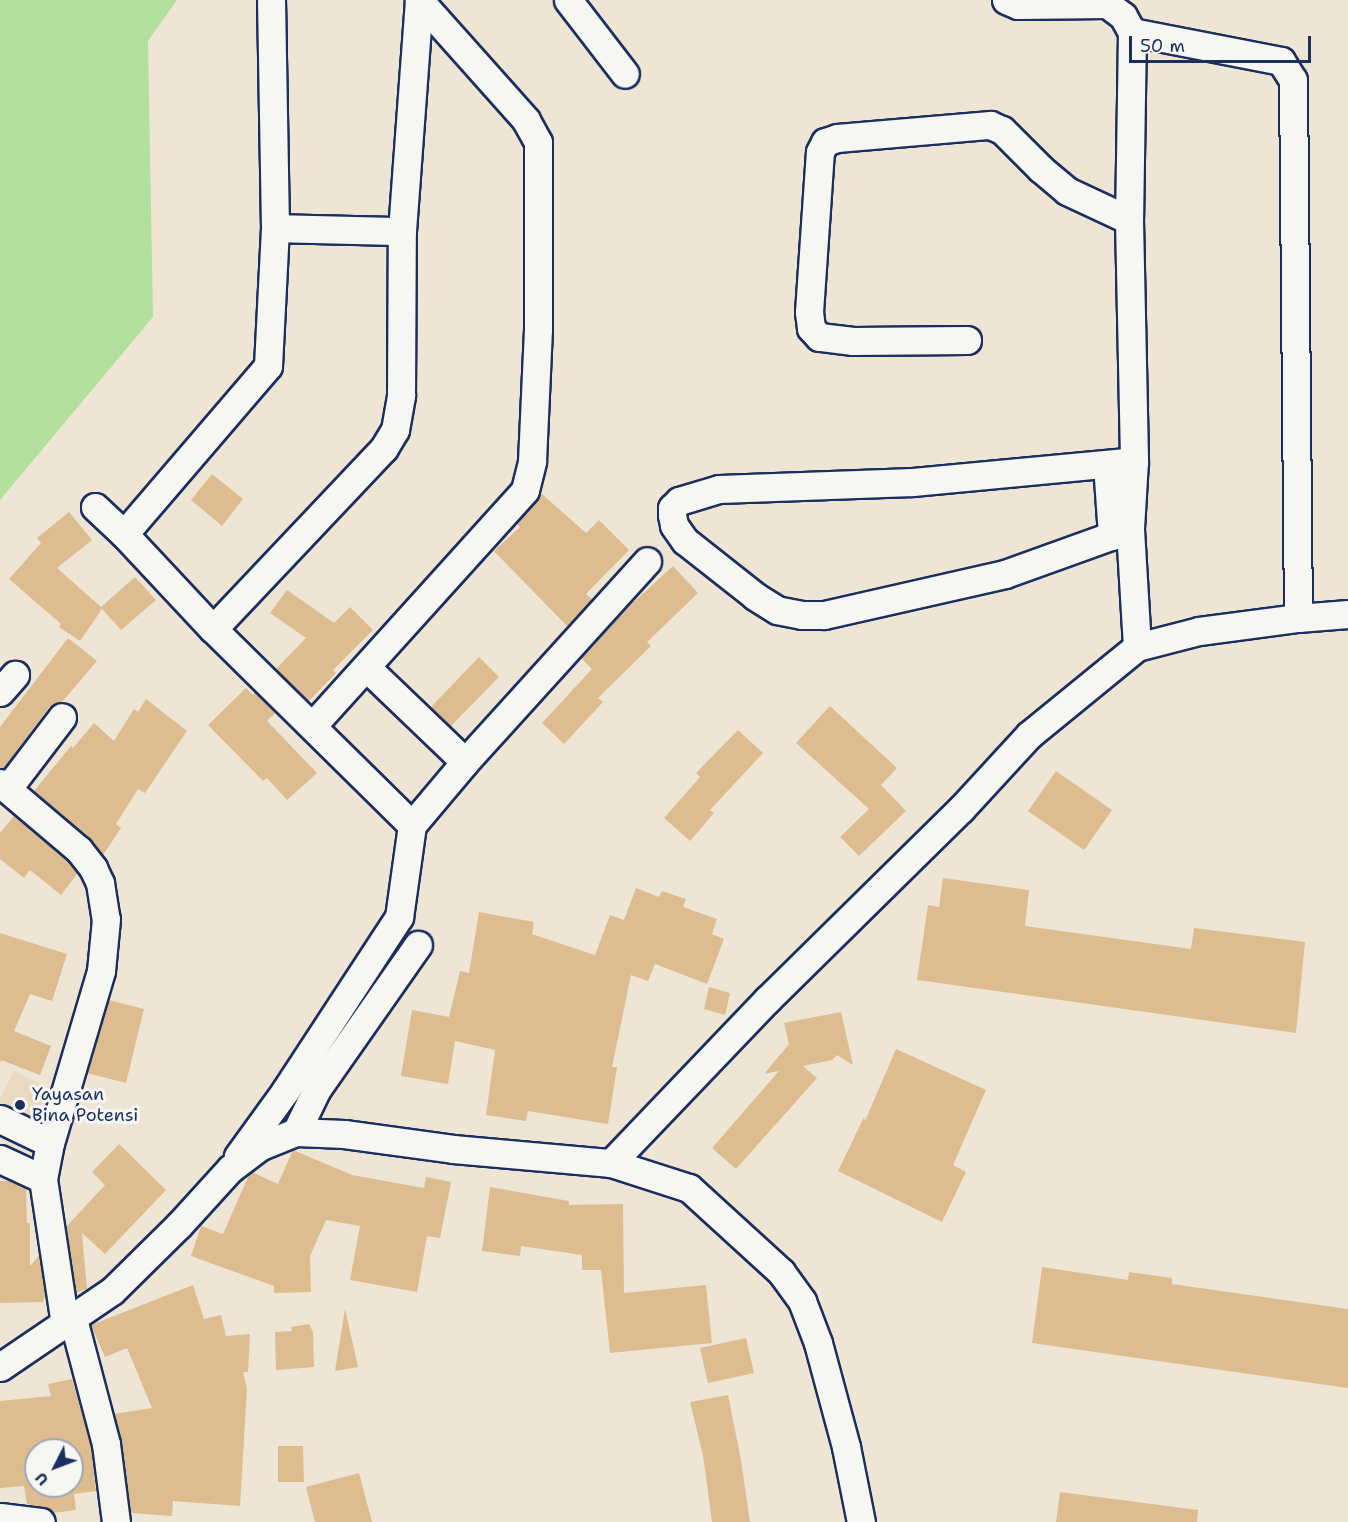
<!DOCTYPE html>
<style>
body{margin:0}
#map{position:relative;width:1348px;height:1522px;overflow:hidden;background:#eee5d5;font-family:"Shantell Sans",sans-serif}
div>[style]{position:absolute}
.built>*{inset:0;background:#e9d9c0}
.green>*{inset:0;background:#b4e09d}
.building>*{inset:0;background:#ddbd90}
.roads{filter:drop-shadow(2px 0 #1b2f5e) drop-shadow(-2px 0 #1b2f5e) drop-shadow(0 2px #1b2f5e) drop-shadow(0 -2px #1b2f5e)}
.minor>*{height:27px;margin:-13.5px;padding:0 13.5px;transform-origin:13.5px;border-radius:13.5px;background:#f6f6f2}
.dots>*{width:16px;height:16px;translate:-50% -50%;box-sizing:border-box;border:3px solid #f6f6f2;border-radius:50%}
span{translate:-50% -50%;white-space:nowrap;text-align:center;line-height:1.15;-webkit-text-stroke:6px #f6f6f2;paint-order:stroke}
.poi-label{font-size:18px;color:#1b2f5e}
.left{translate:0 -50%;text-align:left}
.north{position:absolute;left:24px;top:1438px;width:60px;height:60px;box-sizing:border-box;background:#f6f6f2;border:2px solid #9ea6b7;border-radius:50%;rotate:228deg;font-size:16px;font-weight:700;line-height:24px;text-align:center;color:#1b2f5e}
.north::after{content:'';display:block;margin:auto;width:21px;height:27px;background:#1b2f5e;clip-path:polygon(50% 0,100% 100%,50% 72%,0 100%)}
.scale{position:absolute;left:1129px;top:36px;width:182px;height:27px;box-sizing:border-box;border:3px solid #1b2f5e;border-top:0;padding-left:8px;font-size:18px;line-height:21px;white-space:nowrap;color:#1b2f5e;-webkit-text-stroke:4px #f6f6f2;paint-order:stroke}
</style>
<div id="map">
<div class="built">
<i style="clip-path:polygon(14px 1071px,49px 1089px,29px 1128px,0 1113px,0 1098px)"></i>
</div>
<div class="green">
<i style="clip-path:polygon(0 0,177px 0,148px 41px,153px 317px,0 500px)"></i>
</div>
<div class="building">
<i style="clip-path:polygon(212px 474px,243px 499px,222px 526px,191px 500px)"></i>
<i style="clip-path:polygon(542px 494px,586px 533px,599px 520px,629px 550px,586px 594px,592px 599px,567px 626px,494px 551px,520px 527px,517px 524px)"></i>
<i style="clip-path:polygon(69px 512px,92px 540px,57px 568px,101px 607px,135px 577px,156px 600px,121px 630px,102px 609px,80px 641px,59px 627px,61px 624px,9px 579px,41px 543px,37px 538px)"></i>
<i style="clip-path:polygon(673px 566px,698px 593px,647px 642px,651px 646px,598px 698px,603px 702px,564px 744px,542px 723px,592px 669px,581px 658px,614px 620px)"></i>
<i style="clip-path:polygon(287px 590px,334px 623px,350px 607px,373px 630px,333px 670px,336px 673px,309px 701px,276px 669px,306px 638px,270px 613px)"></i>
<i style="clip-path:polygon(68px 638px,97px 661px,62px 702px,49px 707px,4px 768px,0 768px,0 727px)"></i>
<i style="clip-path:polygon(479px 657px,499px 677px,451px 726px,431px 707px)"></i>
<i style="clip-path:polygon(246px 688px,253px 695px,255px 692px,275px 713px,267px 721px,317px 773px,287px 800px,267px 778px,263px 781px,208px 725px)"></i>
<i style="clip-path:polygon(146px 699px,187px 731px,145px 793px,138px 789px,116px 824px,121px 828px,103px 855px,89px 838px,34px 791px,71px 746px,73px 748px,94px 723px,114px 741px,134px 709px,138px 712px)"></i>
<i style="clip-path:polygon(830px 706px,897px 768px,881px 785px,906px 811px,859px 856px,840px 837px,869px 809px,796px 743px)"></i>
<i style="clip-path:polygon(738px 730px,763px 753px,710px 810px,714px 813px,690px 841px,664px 818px,700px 777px,696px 773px)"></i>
<i style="clip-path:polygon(1056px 771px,1112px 810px,1084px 850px,1028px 811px)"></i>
<i style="clip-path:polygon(14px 816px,68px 861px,77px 874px,61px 895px,30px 870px,24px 878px,0 859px,0 833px)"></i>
<i style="clip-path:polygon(943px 878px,1029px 890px,1025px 926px,1191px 949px,1194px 928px,1305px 942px,1296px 1033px,917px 980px,928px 905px,939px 907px)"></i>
<i style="clip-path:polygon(636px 888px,659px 897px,662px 891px,686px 899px,683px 907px,717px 919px,712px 934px,724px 939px,707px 984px,655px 964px,648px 981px,631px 975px,612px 1067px,617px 1067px,608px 1124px,528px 1111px,526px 1121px,486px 1115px,495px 1050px,455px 1041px,448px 1084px,401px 1076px,412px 1010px,449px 1017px,460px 971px,469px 973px,479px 912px,534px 922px,532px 934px,595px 955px,610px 915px,624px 920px)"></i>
<i style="clip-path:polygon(0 933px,67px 954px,52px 1001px,30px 994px,14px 1031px,51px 1046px,40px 1075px,1px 1060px,0 1063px)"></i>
<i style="clip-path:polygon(709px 987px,730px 993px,725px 1015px,704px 1009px)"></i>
<i style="clip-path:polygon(109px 1000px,144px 1009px,126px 1083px,87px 1073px)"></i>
<i style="clip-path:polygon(841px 1012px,853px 1065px,837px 1055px,832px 1060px,803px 1066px,817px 1078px,736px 1169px,712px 1148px,779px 1071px,764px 1074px,789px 1044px,784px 1023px)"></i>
<i style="clip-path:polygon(896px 1049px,986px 1090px,953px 1165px,966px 1172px,942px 1222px,838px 1171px,864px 1117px,865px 1121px)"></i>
<i style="clip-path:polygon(119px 1144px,166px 1190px,105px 1254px,82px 1233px,87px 1289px,76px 1293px,66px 1227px,105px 1185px,92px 1172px)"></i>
<i style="clip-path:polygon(293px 1150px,352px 1175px,424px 1188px,426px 1177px,451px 1182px,440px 1238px,427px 1236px,417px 1292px,350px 1280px,360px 1226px,326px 1220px,310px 1256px,311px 1292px,274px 1293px,274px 1286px,191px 1256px,201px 1226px,223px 1234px,249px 1175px,252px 1172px,278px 1184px)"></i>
<i style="clip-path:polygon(0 1181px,10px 1181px,26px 1188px,27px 1223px,30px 1223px,30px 1266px,39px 1256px,45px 1296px,43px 1302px,0 1303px)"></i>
<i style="clip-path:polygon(490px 1187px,569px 1201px,569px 1205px,623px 1204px,624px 1293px,706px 1285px,712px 1343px,610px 1353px,601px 1270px,582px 1270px,582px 1255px,521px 1246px,520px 1256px,482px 1251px)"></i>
<i style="clip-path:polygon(1042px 1267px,1128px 1280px,1129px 1272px,1172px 1278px,1172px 1284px,1348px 1309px,1348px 1388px,1032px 1343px)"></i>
<i style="clip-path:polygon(193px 1285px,204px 1319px,221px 1315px,226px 1336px,250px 1334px,248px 1372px,243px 1372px,247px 1389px,240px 1506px,173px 1501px,172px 1516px,131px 1513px,122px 1442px,114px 1414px,152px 1408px,127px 1348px,105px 1357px,91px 1325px)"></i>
<i style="clip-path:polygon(345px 1309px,358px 1367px,335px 1371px)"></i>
<i style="clip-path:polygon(309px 1324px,313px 1332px,314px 1367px,276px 1370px,275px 1332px,292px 1331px,291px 1327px)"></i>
<i style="clip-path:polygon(746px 1338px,754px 1373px,708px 1383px,700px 1348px)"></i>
<i style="clip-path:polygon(evenodd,72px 1379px,91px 1447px,96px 1491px,74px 1494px,76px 1510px,53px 1513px,43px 1507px,27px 1504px,24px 1486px,0 1488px,0 1401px,51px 1396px,48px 1384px,72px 1379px,36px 1450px,72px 1450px,72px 1486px,36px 1486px,36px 1450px)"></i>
<i style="clip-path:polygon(728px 1395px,741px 1460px,750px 1522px,712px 1522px,703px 1455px,690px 1402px)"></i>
<i style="clip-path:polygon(278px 1446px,303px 1446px,304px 1482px,278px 1482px)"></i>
<i style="clip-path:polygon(359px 1473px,372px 1522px,315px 1522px,306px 1487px)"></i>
<i style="clip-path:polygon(1060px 1492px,1198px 1510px,1197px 1522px,1056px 1522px)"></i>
</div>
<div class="roads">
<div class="minor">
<i style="left:568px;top:0;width:93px;rotate:52.4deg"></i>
<i style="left:1006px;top:0;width:13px;rotate:23deg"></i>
<i style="left:1018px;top:5px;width:89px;rotate:-0.6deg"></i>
<i style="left:1107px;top:4px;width:20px;rotate:37deg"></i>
<i style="left:1123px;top:16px;width:18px;rotate:61deg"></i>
<i style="left:1132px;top:32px;width:188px;rotate:90.9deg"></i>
<i style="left:1129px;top:220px;width:241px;rotate:88.8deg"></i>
<i style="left:1134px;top:461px;width:68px;rotate:93.4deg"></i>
<i style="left:1130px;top:529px;width:118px;rotate:86.6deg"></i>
<i style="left:1132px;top:32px;width:152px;rotate:11deg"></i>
<i style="left:1281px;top:61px;width:22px;rotate:58deg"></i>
<i style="left:1293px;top:80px;width:538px;rotate:89.47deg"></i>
<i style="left:275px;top:228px;width:127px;rotate:1.4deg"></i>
<i style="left:967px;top:340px;width:114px;rotate:179.5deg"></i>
<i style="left:853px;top:341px;width:34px;rotate:-173deg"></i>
<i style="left:819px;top:337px;width:12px;rotate:-132deg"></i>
<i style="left:811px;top:328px;width:16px;rotate:-97deg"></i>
<i style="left:809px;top:312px;width:160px;rotate:-86.1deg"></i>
<i style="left:820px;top:152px;width:11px;rotate:-63deg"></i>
<i style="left:825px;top:142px;width:13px;rotate:-18deg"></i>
<i style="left:837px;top:138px;width:154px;rotate:-4.9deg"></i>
<i style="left:990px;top:125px;width:13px;rotate:23deg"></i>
<i style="left:1002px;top:130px;width:55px;rotate:45deg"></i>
<i style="left:1041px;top:169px;width:34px;rotate:40deg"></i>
<i style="left:1067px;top:191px;width:68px;rotate:25.1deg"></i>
<i style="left:1107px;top:464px;width:72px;rotate:86deg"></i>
<i style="left:95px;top:507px;width:40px;rotate:43deg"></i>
<i style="left:124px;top:534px;width:130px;rotate:46.9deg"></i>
<i style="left:213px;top:629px;width:279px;rotate:44.6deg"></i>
<i style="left:412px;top:825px;width:93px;rotate:98deg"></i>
<i style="left:399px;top:917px;width:207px;rotate:123.2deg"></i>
<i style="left:286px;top:1090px;width:82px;rotate:126deg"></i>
<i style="left:1130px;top:529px;width:133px;rotate:160.2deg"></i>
<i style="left:1005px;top:574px;width:186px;rotate:167.2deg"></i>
<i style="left:824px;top:615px;width:22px;rotate:180deg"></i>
<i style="left:802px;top:615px;width:25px;rotate:-169deg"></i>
<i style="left:777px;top:610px;width:26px;rotate:-148deg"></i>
<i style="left:755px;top:596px;width:89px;rotate:-141.8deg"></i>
<i style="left:685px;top:541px;width:19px;rotate:-125deg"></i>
<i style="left:674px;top:525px;width:10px;rotate:-101deg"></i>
<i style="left:672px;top:515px;width:7px;rotate:-90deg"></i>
<i style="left:672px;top:508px;width:10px;rotate:-45deg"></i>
<i style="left:679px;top:501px;width:42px;rotate:-16.7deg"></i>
<i style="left:719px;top:489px;width:194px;rotate:-2.1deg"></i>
<i style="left:913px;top:482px;width:222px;rotate:-5.4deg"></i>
<i style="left:124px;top:534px;width:221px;rotate:-49.4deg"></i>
<i style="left:268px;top:366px;width:138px;rotate:-87.1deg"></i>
<i style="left:275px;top:228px;width:227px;rotate:-91deg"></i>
<i style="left:213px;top:629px;width:249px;rotate:-46.6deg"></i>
<i style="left:384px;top:448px;width:21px;rotate:-59deg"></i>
<i style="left:395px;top:430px;width:36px;rotate:-80deg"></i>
<i style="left:401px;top:395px;width:164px;rotate:-89.7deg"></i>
<i style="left:402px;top:231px;width:232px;rotate:-85.8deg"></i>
<i style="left:366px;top:667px;width:137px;rotate:43.8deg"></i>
<i style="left:0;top:692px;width:23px;rotate:-49deg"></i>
<i style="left:313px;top:725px;width:316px;rotate:-47.9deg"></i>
<i style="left:525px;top:490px;width:30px;rotate:-76deg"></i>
<i style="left:532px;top:461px;width:132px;rotate:-87.4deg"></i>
<i style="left:538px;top:329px;width:187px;rotate:-90deg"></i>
<i style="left:538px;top:142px;width:25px;rotate:-119deg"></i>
<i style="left:526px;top:120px;width:161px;rotate:-131.7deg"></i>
<i style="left:0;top:783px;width:104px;rotate:40.3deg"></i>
<i style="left:79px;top:850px;width:23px;rotate:52deg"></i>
<i style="left:93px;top:868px;width:17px;rotate:65deg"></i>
<i style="left:100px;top:883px;width:36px;rotate:81deg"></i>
<i style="left:106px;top:919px;width:52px;rotate:95.5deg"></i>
<i style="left:101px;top:971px;width:179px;rotate:106.5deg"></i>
<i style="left:50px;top:1143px;width:37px;rotate:101deg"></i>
<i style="left:43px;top:1179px;width:147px;rotate:81.4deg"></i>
<i style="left:8px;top:788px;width:89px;rotate:-52.7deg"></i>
<i style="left:412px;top:825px;width:82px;rotate:-49.9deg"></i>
<i style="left:465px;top:762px;width:271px;rotate:-47.8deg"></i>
<i style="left:0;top:1119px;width:55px;rotate:25.6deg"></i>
<i style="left:296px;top:1132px;width:48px;rotate:-64deg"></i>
<i style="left:317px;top:1089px;width:176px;rotate:-55deg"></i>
<i style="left:0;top:1159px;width:47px;rotate:24.9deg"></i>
<i style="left:611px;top:1163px;width:226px;rotate:-46.3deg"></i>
<i style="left:767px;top:1000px;width:272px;rotate:-44.6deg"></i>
<i style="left:961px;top:809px;width:100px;rotate:-47.4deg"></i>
<i style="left:1029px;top:735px;width:139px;rotate:-39.2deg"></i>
<i style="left:1137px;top:647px;width:64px;rotate:-14.5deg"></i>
<i style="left:1199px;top:631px;width:100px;rotate:-7.5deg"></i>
<i style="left:1298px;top:618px;width:50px;rotate:-4.6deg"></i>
<i style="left:73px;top:1319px;width:129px;rotate:75.2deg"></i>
<i style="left:106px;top:1444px;width:79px;rotate:82.7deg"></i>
<i style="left:0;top:1367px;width:135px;rotate:-34.2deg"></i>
<i style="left:112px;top:1291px;width:94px;rotate:-44.6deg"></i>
<i style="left:179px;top:1225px;width:76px;rotate:-47.7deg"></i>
<i style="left:230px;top:1169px;width:39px;rotate:-37deg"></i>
<i style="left:261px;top:1146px;width:38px;rotate:-22deg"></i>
<i style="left:296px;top:1132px;width:48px;rotate:2.4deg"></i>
<i style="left:344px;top:1134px;width:110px;rotate:7.8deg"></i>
<i style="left:453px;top:1149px;width:159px;rotate:5.1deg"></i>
<i style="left:611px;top:1163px;width:82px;rotate:17.8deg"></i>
<i style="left:689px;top:1188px;width:125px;rotate:42.4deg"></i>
<i style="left:781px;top:1272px;width:36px;rotate:54deg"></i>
<i style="left:802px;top:1301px;width:45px;rotate:69.1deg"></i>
<i style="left:818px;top:1343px;width:108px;rotate:74.9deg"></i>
<i style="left:846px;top:1447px;width:76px;rotate:78.7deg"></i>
<i style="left:0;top:1517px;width:41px;rotate:7deg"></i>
</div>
</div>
<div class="dots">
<i style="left:20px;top:1105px;background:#1b2f5e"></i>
</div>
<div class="poi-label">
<span class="left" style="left:32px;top:1105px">Yayasan<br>Bina Potensi</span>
</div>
<div class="north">U</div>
<div class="scale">50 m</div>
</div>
